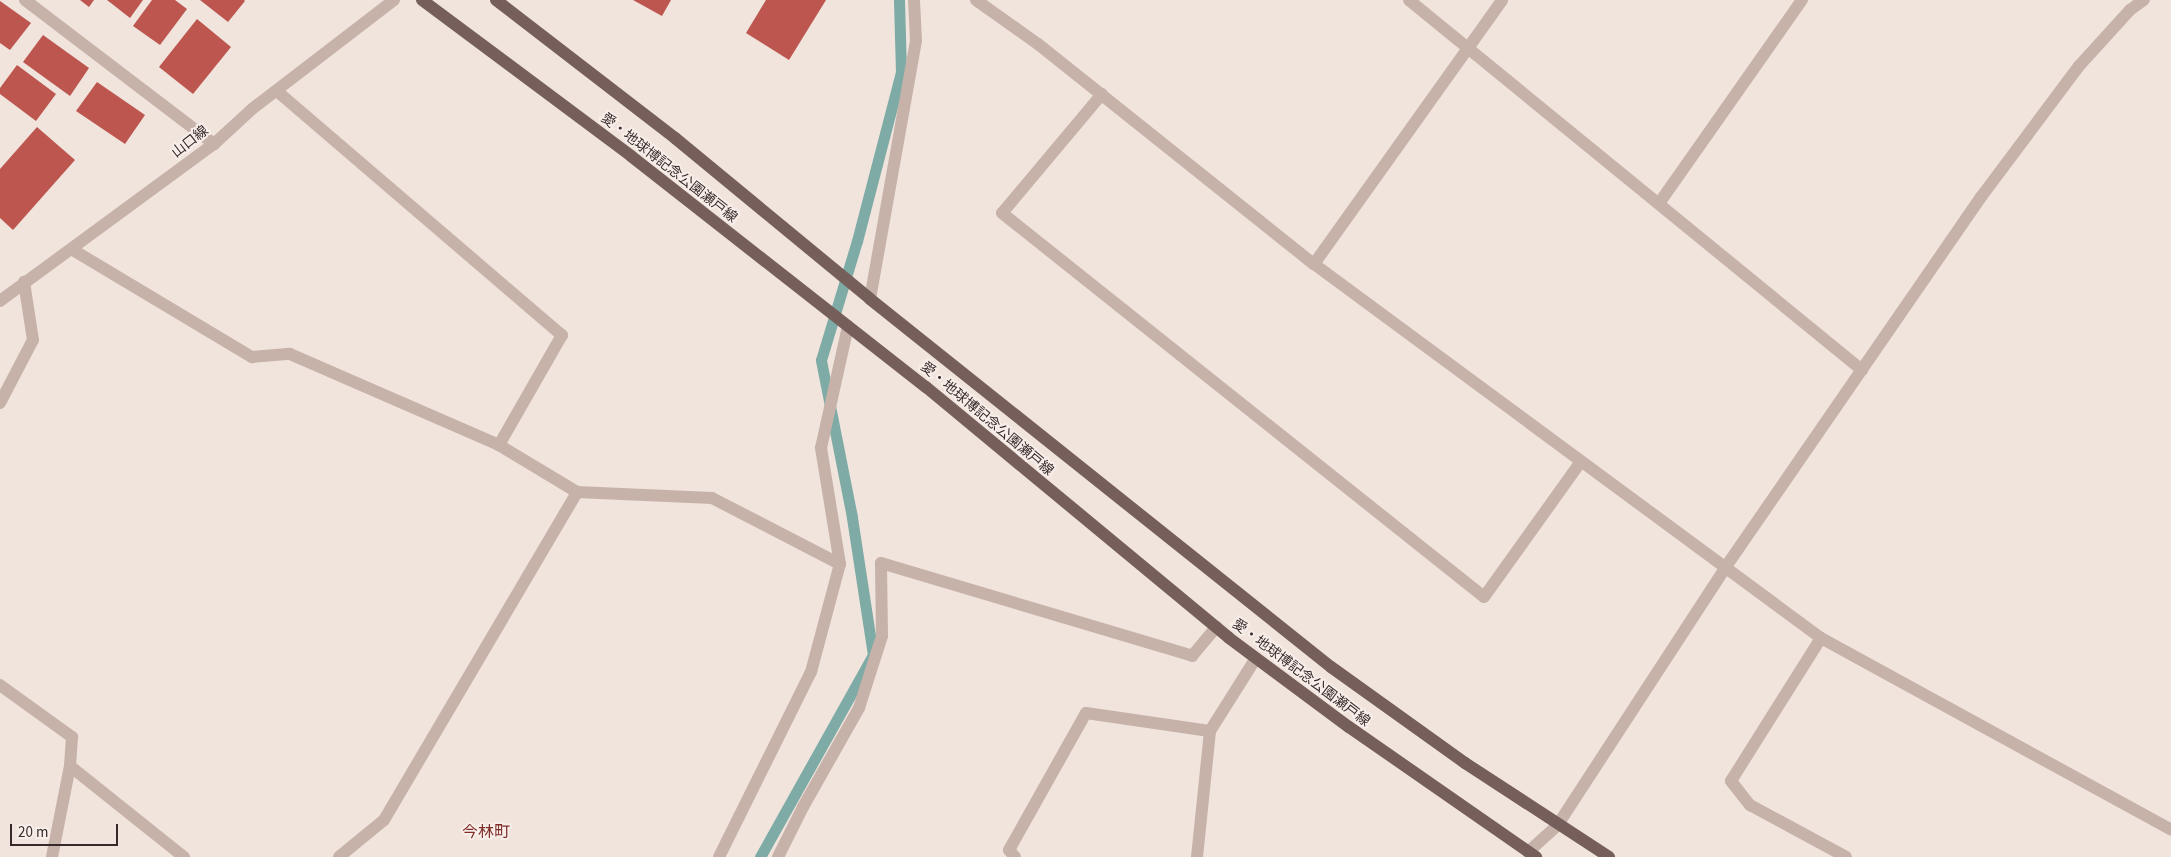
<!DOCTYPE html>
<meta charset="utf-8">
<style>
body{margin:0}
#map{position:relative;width:2171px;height:857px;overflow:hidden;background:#f0e4dd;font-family:"Source Sans 3","Noto Sans JP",sans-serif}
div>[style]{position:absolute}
.stream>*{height:11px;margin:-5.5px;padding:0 5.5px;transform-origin:5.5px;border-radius:5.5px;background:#7eaba5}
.building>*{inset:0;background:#bc564f}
.minor>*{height:12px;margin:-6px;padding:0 6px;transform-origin:6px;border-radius:6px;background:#c7b2aa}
.major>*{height:12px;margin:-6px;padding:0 6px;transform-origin:6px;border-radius:6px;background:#765f5b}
span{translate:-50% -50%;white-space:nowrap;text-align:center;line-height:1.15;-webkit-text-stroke:4px #f8eee9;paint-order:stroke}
.street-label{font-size:14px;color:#352a29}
.quarter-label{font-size:16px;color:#7e2d28}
.scale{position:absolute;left:10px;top:824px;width:108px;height:22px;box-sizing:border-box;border:2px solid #352a29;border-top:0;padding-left:6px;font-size:15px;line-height:18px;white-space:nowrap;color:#352a29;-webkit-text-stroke:4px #f8eee9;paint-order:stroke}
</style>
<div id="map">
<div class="stream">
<i style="left:760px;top:857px;width:231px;rotate:-60.8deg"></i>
<i style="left:873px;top:655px;width:140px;rotate:-98.7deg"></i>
<i style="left:852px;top:517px;width:160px;rotate:-101.2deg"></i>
<i style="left:821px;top:360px;width:124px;rotate:-73.2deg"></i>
<i style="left:857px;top:241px;width:175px;rotate:-75.4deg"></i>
<i style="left:901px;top:72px;width:72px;rotate:-91.6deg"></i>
</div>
<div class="building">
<i style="clip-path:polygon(80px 0,94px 0,89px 7px)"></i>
<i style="clip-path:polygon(107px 0,143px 0,130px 18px)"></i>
<i style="clip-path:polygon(152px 0,175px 0,187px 9px,160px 45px,133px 26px)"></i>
<i style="clip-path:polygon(200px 0,244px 0,245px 1px,228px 22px)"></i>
<i style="clip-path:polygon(633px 0,671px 0,662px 16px)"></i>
<i style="clip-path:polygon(766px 0,826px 0,789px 60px,746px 33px)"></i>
<i style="clip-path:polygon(0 1px,31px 23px,10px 50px,0 43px)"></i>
<i style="clip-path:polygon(197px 19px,231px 47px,193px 94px,159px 67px)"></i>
<i style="clip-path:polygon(43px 35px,89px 68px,70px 96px,23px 62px)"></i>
<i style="clip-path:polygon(17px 65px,56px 94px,36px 121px,0 94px,0 88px)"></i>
<i style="clip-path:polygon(97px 82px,145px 115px,125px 144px,76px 111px)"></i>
<i style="clip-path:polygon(37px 127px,75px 160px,13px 230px,0 218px,0 169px)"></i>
</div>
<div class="minor">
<i style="left:25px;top:0;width:238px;rotate:37.3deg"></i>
<i style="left:976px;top:0;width:76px;rotate:35.4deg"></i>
<i style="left:1038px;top:44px;width:353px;rotate:38.6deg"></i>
<i style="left:1314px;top:264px;width:630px;rotate:36.42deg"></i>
<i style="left:1821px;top:638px;width:399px;rotate:28.7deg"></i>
<i style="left:1409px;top:0;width:585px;rotate:39.24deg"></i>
<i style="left:278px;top:92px;width:374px;rotate:40.6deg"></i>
<i style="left:562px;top:335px;width:127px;rotate:119.8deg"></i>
<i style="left:1102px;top:94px;width:155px;rotate:130deg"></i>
<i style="left:1002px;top:213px;width:616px;rotate:38.54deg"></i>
<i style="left:1484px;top:597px;width:165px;rotate:-54.4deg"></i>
<i style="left:1660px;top:202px;width:247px;rotate:-54.9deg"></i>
<i style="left:73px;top:250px;width:209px;rotate:30.9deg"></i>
<i style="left:252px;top:357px;width:38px;rotate:-5deg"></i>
<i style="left:290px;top:354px;width:228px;rotate:23.5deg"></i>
<i style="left:499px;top:445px;width:91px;rotate:31.1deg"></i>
<i style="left:577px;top:492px;width:135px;rotate:2.5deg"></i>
<i style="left:712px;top:498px;width:144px;rotate:27.3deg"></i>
<i style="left:1314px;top:264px;width:324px;rotate:-54.5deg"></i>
<i style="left:870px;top:299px;width:262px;rotate:-79.9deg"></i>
<i style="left:916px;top:41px;width:41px;rotate:-92.8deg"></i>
<i style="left:0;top:301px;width:265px;rotate:-36.3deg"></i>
<i style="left:214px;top:144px;width:52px;rotate:-42.6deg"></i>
<i style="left:252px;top:109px;width:179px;rotate:-37.5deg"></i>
<i style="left:0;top:403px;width:71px;rotate:-62.4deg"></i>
<i style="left:33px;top:340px;width:59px;rotate:-98.8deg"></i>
<i style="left:1821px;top:638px;width:169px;rotate:122.2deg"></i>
<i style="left:1731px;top:781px;width:31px;rotate:52deg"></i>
<i style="left:1750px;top:805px;width:109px;rotate:28.4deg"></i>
<i style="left:0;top:685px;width:89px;rotate:35.8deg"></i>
<i style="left:72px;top:737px;width:29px;rotate:94deg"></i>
<i style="left:70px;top:766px;width:93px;rotate:101.2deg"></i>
<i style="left:70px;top:766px;width:146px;rotate:38.6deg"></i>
<i style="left:1528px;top:852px;width:39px;rotate:-42deg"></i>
<i style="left:1557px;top:826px;width:308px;rotate:-56.9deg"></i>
<i style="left:1725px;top:568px;width:451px;rotate:-55.4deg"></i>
<i style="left:1981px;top:197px;width:164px;rotate:-53.2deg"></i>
<i style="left:2079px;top:66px;width:76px;rotate:-47.7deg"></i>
<i style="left:2130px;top:10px;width:17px;rotate:-36deg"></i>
<i style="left:339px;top:857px;width:58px;rotate:-39.4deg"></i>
<i style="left:384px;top:820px;width:381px;rotate:-59.5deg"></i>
<i style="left:719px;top:857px;width:207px;rotate:-63.6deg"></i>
<i style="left:811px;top:672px;width:112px;rotate:-75deg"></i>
<i style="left:840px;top:564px;width:118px;rotate:-99.3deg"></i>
<i style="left:821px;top:448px;width:125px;rotate:-77.5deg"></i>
<i style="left:778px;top:857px;width:56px;rotate:-63.4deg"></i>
<i style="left:803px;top:807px;width:114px;rotate:-60.5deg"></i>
<i style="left:859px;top:708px;width:76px;rotate:-72.3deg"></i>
<i style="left:882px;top:636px;width:73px;rotate:-90.8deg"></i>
<i style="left:881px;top:563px;width:325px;rotate:16.6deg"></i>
<i style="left:1192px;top:656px;width:38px;rotate:-50deg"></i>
<i style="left:1015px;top:857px;width:9px;rotate:-131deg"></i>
<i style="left:1009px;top:850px;width:157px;rotate:-60.7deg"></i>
<i style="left:1086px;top:713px;width:125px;rotate:8.3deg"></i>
<i style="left:1197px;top:857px;width:127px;rotate:-84.1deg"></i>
<i style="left:1210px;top:731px;width:86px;rotate:-57.8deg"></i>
</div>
<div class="major">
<i style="left:422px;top:0;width:261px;rotate:36.7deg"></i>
<i style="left:631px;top:156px;width:375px;rotate:38.1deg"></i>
<i style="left:926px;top:387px;width:393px;rotate:39.6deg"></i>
<i style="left:1229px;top:638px;width:149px;rotate:36.6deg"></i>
<i style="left:1349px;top:727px;width:228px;rotate:34.8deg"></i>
<i style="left:496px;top:0;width:226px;rotate:37.6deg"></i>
<i style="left:675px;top:138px;width:253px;rotate:39.5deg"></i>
<i style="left:870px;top:299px;width:590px;rotate:38.6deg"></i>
<i style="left:1331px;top:667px;width:165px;rotate:35.6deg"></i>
<i style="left:1465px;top:763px;width:172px;rotate:33.1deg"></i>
</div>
<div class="street-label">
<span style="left:190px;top:142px;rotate:-38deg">山口線</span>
<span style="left:669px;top:168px;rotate:38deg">愛・地球博記念公園瀬戸線</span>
<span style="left:987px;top:419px;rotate:40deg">愛・地球博記念公園瀬戸線</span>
<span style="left:1301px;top:673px;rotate:37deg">愛・地球博記念公園瀬戸線</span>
</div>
<div class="quarter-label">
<span style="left:486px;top:832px">今林町</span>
</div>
<div class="scale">20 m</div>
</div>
